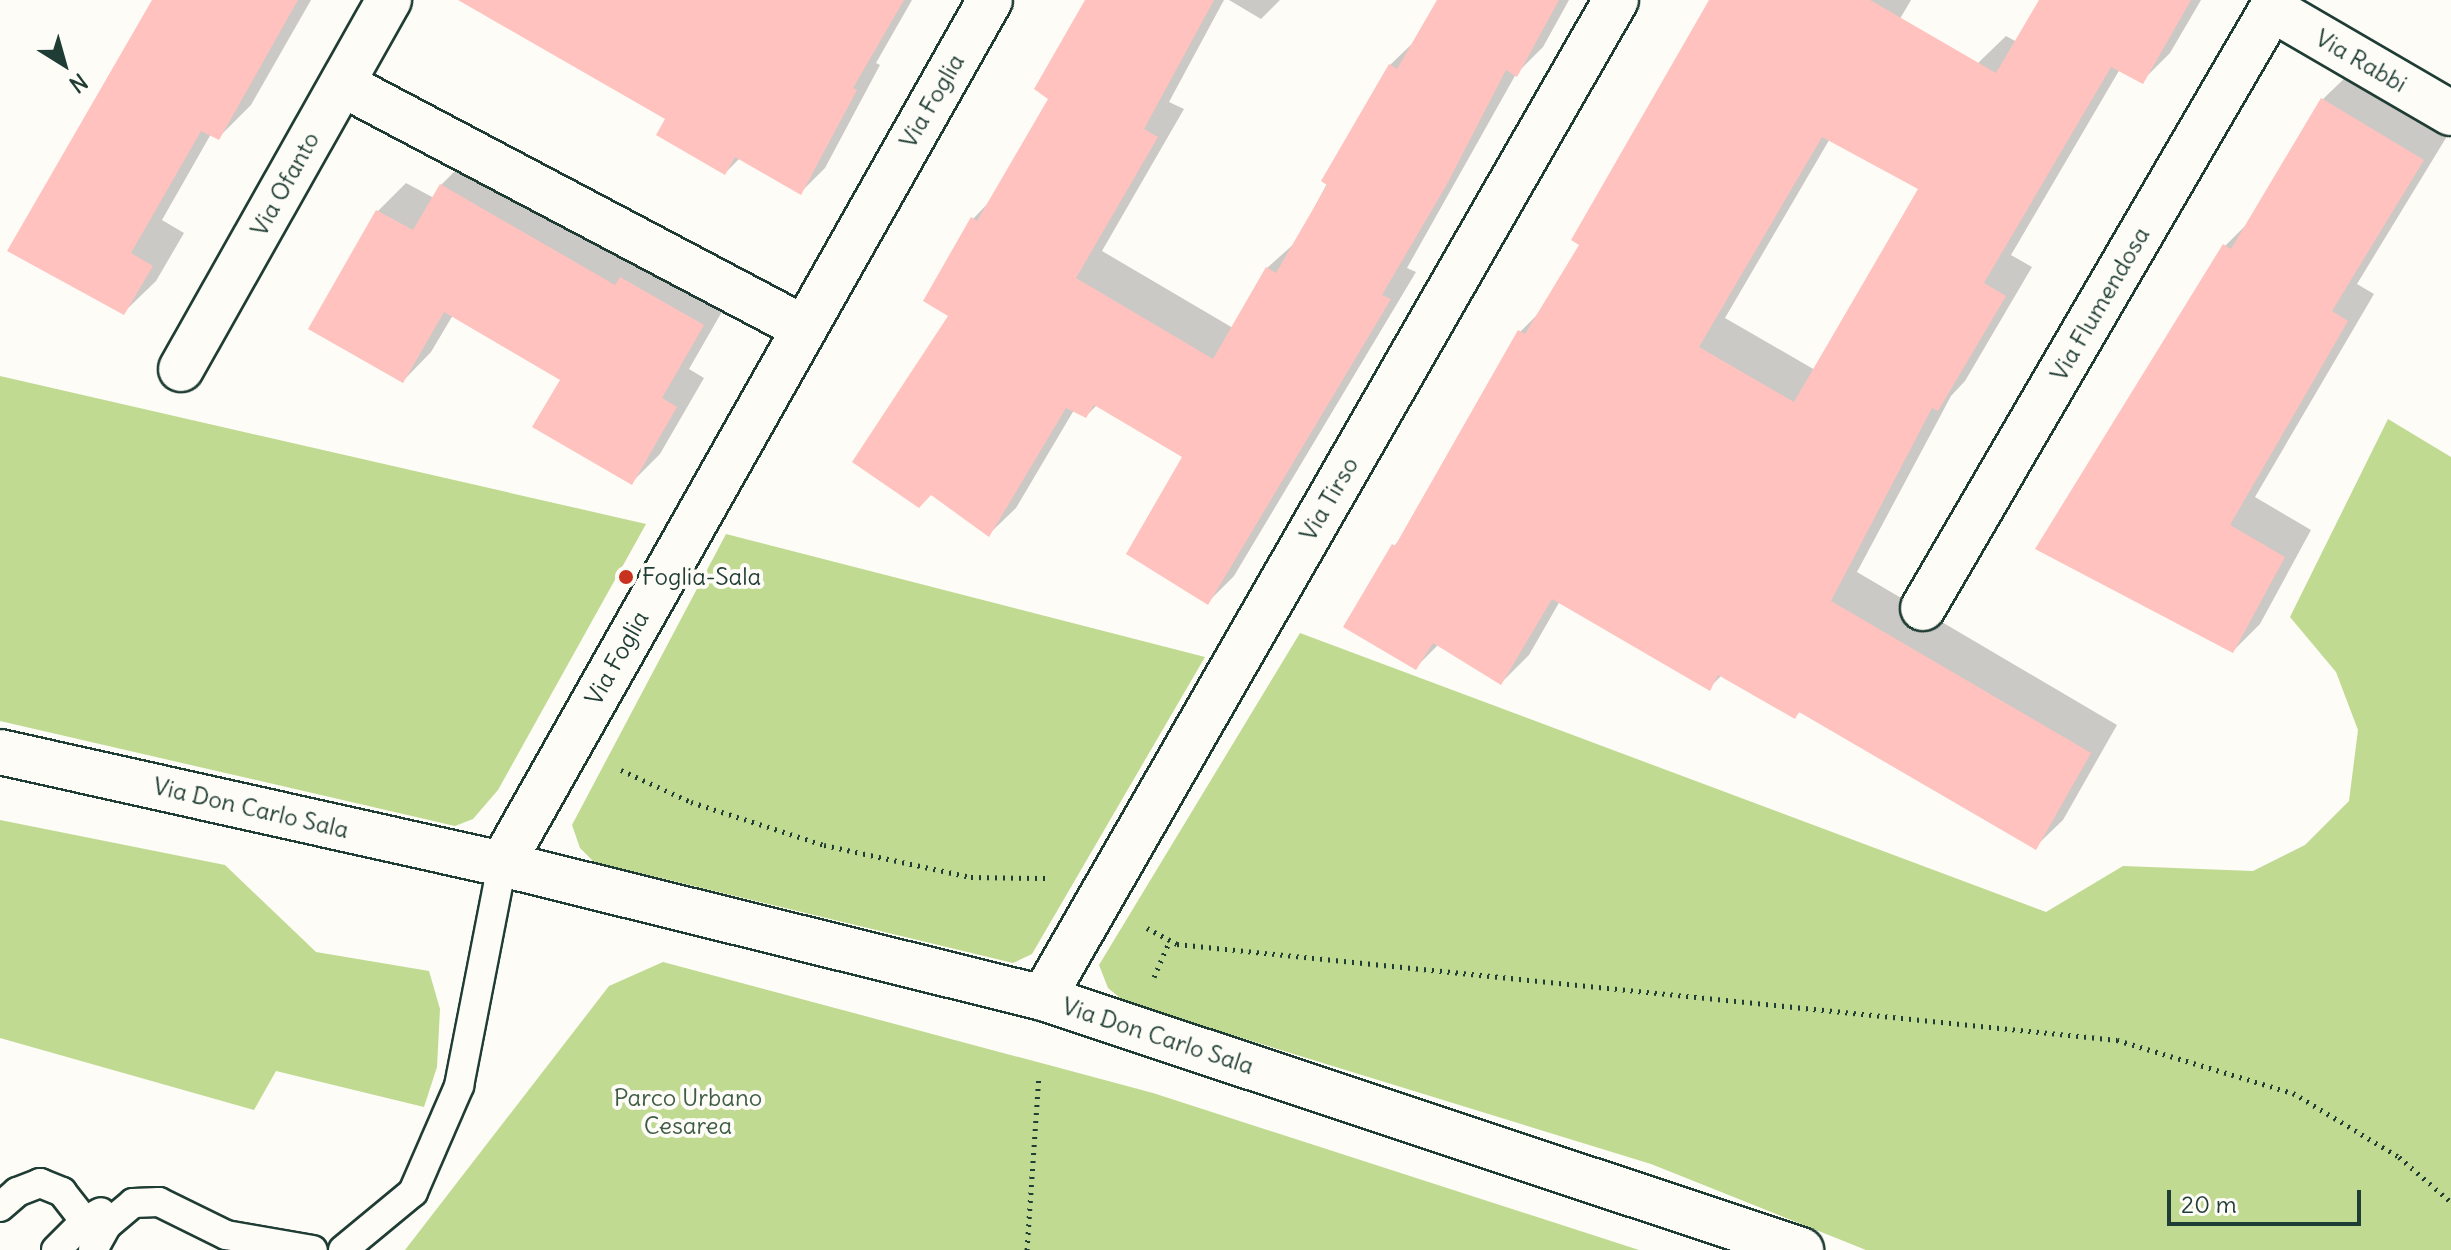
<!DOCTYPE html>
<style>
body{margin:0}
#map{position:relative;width:2451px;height:1250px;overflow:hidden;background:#fdfcf7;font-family:Delius,sans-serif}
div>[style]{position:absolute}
.green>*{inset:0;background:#c0da92}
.shadow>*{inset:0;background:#0003}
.building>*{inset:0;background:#ffc2be}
.path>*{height:5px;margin-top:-2.5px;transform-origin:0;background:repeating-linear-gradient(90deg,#1f3d34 0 2px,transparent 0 8px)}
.roads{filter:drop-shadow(2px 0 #1f3d34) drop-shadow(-2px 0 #1f3d34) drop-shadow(0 2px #1f3d34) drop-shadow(0 -2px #1f3d34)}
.lane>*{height:28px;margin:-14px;padding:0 14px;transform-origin:14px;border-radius:14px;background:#fdfcf7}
.street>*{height:44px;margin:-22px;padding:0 22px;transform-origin:22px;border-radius:22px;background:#fdfcf7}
.dots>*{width:22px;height:22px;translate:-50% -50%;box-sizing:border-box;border:4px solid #fdfcf7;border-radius:50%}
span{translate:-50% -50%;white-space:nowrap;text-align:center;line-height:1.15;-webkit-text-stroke:8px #fdfcf7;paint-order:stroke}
.street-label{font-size:24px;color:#1f3d34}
.poi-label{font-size:24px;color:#1f3d34}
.left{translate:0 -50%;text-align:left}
.park-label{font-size:24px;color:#3f5c47}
.north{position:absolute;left:24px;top:24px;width:80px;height:80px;-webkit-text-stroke:6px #fdfcf7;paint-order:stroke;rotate:143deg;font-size:22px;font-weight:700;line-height:32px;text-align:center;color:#1f3d34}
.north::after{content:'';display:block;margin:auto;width:28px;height:36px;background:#1f3d34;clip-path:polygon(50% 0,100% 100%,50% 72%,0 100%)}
.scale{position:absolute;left:2167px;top:1190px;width:194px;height:36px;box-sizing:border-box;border:4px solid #1f3d34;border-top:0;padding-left:10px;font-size:24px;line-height:28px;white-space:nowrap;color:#1f3d34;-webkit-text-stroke:6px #fdfcf7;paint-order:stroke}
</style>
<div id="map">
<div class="green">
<i style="clip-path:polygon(0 376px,646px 524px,498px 790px,473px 819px,455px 826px,0 721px)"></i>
<i style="clip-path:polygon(2388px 419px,2451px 457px,2451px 1250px,1866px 1250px,1651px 1164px,1125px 1002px,1108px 988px,1099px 965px,1300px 633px,2046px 912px,2123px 866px,2253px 871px,2305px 845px,2349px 801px,2358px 730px,2336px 672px,2290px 617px)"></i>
<i style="clip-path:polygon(726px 534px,1205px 657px,1032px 954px,1013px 963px,594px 862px,580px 848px,572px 825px)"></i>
<i style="clip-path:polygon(0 820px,225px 865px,316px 952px,429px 971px,440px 1009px,437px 1067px,424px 1107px,276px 1071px,254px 1110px,0 1038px)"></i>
<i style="clip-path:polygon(663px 962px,1153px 1093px,1639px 1250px,405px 1250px,609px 986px)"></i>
</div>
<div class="shadow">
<i style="clip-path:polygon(175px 0,311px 0,251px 105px,218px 138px,211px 134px,162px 220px,184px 233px,156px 281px,123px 313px,10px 250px)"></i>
<i style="clip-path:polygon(525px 0,912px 0,876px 63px,880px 65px,825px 168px,801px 192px,740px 158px,725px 173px,668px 119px)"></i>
<i style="clip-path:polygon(1089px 0,1224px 0,1169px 102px,1184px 109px,1102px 251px,1233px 328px,1267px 268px,1296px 242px,1390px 65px,1417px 39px,1440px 0,1569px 0,1543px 47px,1516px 74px,1407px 268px,1416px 272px,1234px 576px,1207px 603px,1185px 457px,1097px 405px,1086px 416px,1074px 410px,1016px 508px,989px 534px,950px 315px,973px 219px,992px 199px,1051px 98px)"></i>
<i style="clip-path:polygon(1229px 0,1280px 0,1261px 19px)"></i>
<i style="clip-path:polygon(1712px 0,1911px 0,1725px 318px,1815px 370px,1921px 189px,1978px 63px,2006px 36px,2017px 42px,2041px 0,2201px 0,2170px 53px,2142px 81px,2120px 69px,2011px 255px,2032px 267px,1965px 381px,1951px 396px,1857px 572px,2117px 725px,2063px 820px,2035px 847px,1801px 711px,1794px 717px,1722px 675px,1709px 688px,1560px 601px,1529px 655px,1501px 683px,1439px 644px,1416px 667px,1394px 546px,1404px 535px,1520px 332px,1543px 309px,1582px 245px)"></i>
<i style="clip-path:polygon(2350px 73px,2449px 133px,2357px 284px,2374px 294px,2255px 497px,2311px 530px,2260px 624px,2233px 651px,2038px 548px,2225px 246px,2250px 221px,2323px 99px)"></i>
<i style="clip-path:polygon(469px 157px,731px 296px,689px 369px,704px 378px,660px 454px,632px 482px,562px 379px,453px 315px,431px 352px,403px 381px,311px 328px,378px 211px,406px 183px,434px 198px,441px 185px)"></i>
</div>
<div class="building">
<i style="clip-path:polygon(152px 0,298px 0,219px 140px,201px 131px,131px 253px,153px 266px,124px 315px,7px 251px)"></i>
<i style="clip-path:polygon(458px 0,904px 0,853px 88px,857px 90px,801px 195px,735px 157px,725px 175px,656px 135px,665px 119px)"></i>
<i style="clip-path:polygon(1085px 0,1214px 0,1144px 129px,1158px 137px,1076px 278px,1213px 359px,1266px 267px,1276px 273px,1327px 185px,1321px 181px,1389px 64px,1397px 69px,1437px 0,1559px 0,1517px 77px,1506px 70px,1447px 184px,1382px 295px,1391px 299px,1208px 605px,1126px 554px,1182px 457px,1094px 405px,1086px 418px,1066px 408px,989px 537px,931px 495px,919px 508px,852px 462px,948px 316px,923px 301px,971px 217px,977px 221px,1048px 99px,1034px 89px)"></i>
<i style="clip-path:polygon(evenodd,1709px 0,1870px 0,1996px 73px,2039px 0,2191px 0,2143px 84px,2111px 67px,1984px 283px,2006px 296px,1938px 411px,1932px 408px,1831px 601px,2091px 753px,2036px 850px,1799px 712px,1795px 719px,1718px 675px,1710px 691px,1552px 599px,1501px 685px,1433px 643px,1416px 670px,1343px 627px,1392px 544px,1395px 546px,1518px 330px,1525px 334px,1579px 245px,1571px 240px,1709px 0,1822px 137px,1918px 189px,1794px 402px,1699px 347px,1822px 137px)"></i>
<i style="clip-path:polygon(2321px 98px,2424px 160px,2332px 311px,2348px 321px,2230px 525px,2285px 557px,2233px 653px,2035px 549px,2223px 244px,2231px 249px)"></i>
<i style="clip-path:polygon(440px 184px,615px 285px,620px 277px,704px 325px,662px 398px,677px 407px,632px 485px,532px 427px,560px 380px,444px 312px,403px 383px,308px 329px,376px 210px,413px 230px)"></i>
</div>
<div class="path">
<i style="left:621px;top:770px;width:77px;rotate:24.6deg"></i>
<i style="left:691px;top:802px;width:140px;rotate:17.9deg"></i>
<i style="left:824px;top:845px;width:150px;rotate:12.3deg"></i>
<i style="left:971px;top:877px;width:75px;rotate:0.8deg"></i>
<i style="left:1147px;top:928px;width:34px;rotate:28deg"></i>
<i style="left:1177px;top:944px;width:945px;rotate:5.83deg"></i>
<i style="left:2117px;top:1040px;width:184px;rotate:16.8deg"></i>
<i style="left:2293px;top:1093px;width:124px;rotate:31.1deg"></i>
<i style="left:2399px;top:1157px;width:69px;rotate:40.9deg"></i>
<i style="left:1154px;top:977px;width:40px;rotate:-66.6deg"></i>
<i style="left:1027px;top:1250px;width:174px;rotate:-86.1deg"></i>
</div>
<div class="roads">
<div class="lane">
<i style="left:0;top:1207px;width:23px;rotate:-41deg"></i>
<i style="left:17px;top:1192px;width:25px;rotate:-21deg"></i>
<i style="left:40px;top:1183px;width:24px;rotate:22deg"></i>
<i style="left:62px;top:1192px;width:37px;rotate:52deg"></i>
<i style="left:56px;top:1250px;width:41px;rotate:-45deg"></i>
<i style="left:85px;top:1221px;width:18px;rotate:-29deg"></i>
<i style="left:93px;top:1250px;width:29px;rotate:-61deg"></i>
<i style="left:107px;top:1225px;width:34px;rotate:-40deg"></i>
<i style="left:133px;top:1203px;width:26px;rotate:-2deg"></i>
<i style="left:159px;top:1202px;width:75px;rotate:26.2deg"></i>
<i style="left:226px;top:1235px;width:88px;rotate:9.8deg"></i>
<i style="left:343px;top:1250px;width:91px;rotate:-39.6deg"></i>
<i style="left:413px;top:1192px;width:116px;rotate:-66.5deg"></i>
<i style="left:459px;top:1086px;width:226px;rotate:-79deg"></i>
</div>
<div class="street">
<i style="left:2272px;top:9px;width:207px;rotate:30.2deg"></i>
<i style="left:342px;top:84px;width:520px;rotate:27.85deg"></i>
<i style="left:181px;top:369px;width:424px;rotate:-60.6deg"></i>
<i style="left:1923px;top:608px;width:704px;rotate:-59.79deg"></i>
<i style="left:0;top:752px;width:514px;rotate:12.58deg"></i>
<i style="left:502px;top:864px;width:557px;rotate:13.91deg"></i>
<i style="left:1043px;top:998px;width:799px;rotate:18.39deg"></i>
<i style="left:502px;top:864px;width:992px;rotate:-60.54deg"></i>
<i style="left:1043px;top:998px;width:1151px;rotate:-60.14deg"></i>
</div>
</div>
<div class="dots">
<i style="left:626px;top:577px;background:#c8321e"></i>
</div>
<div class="street-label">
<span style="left:2361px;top:61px;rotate:30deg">Via Rabbi</span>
<span style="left:932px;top:101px;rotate:-60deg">Via Foglia</span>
<span style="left:285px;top:184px;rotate:-61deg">Via Ofanto</span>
<span style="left:2100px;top:304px;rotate:-60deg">Via Flumendosa</span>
<span style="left:1329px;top:499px;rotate:-60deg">Via Tirso</span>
<span style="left:617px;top:658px;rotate:-61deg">Via Foglia</span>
<span style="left:251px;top:808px;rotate:13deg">Via Don Carlo Sala</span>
<span style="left:1158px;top:1036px;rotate:18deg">Via Don Carlo Sala</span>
</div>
<div class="poi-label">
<span class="left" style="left:642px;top:577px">Foglia-Sala</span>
</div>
<div class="park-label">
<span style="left:688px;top:1112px">Parco Urbano<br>Cesarea</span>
</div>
<div class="north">N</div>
<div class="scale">20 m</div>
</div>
